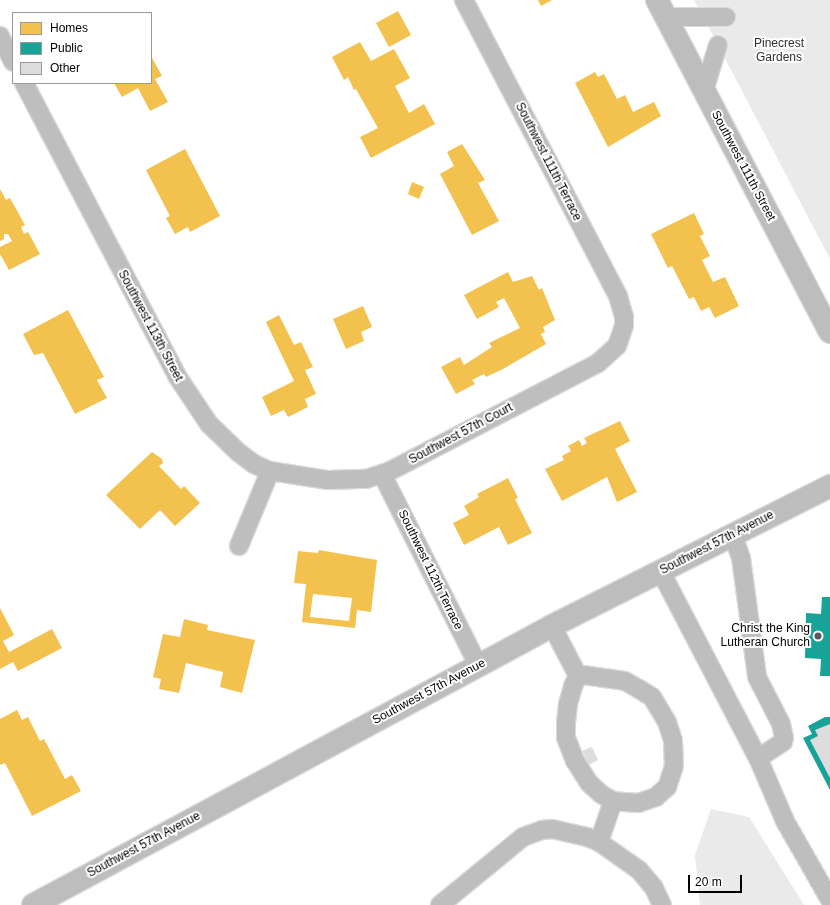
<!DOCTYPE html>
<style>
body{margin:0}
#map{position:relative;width:830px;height:905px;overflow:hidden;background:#fff;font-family:Helvetica,sans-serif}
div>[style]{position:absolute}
.green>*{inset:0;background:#eaeaea}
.homes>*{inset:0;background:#f2c14e}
.public>*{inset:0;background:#17a398}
.building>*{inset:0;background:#ddd}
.roads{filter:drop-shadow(1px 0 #dbdbdb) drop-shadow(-1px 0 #dbdbdb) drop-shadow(0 1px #dbdbdb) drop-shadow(0 -1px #dbdbdb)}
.minor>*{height:18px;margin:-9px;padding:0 9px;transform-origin:9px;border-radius:9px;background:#bebebe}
.major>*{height:22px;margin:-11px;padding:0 11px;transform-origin:11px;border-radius:11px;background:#bdbdbd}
.dots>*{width:11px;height:11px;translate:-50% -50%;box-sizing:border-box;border:2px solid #fff;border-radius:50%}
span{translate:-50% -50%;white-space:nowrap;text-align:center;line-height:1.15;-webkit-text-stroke:4px #fff;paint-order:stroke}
.park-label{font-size:12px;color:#303030}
.street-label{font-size:12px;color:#000}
.poi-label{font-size:12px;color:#000}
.right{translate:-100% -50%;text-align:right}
.legend{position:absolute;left:12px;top:12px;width:140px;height:72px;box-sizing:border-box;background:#fff;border:1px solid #999;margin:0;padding:5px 7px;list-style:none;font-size:12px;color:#000}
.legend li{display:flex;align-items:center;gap:8px;height:20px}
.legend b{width:20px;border:1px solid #999}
.scale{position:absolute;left:688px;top:875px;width:54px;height:18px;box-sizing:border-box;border:2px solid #000;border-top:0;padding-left:5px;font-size:12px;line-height:14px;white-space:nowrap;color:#000;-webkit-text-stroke:3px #fff;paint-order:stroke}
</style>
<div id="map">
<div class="green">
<i style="clip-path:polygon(694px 0,830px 0,830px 259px,718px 45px)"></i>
<i style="clip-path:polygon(711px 809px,749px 817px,804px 905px,700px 905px,695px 855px)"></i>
</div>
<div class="homes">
<i style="clip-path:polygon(538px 0,552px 0,541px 6px)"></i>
<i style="clip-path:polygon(398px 11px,411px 35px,389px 47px,376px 23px)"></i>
<i style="clip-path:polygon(360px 42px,371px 61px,394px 49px,410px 78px,395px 86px,409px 113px,424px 104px,435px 124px,371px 158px,360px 137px,378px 128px,356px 89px,354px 90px,348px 77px,344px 80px,332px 57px)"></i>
<i style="clip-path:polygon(151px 56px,162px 76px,155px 79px,168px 102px,150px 111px,138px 88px,122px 97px,114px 83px,151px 83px)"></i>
<i style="clip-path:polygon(595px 72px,598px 77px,604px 74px,617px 99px,625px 95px,633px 112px,654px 102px,661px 116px,608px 147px,575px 83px)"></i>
<i style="clip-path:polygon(462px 144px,485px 180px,478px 183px,499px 221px,472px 235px,440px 174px,454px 166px,447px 152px)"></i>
<i style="clip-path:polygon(185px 149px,220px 216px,190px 232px,188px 227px,175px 234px,166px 218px,170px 216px,146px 170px)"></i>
<i style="clip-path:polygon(412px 182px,424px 187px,419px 199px,408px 194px)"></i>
<i style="clip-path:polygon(0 189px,6px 200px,10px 198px,25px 225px,21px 227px,24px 234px,28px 232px,40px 254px,9px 270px,0 254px,0 247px,12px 241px,8px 234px,4px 234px,4px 239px,0 241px)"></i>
<i style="clip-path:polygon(694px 213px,704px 234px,700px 236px,710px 256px,702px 260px,713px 282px,725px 277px,739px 306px,715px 318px,709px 307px,701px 311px,694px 297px,689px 299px,672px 266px,668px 268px,651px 234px)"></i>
<i style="clip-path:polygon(508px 272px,513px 282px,532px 276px,539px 290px,542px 288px,555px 320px,543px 327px,545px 332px,541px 334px,546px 344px,503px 369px,486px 377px,484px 374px,472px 380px,475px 384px,456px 394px,441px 367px,460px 357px,464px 365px,492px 347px,489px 343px,520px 328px,504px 298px,496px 302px,499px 307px,477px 319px,464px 295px)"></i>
<i style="clip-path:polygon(363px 306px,372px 327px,361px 332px,364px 341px,346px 349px,333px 319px)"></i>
<i style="clip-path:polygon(68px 310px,104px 377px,97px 380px,107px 398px,75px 414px,43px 353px,34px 355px,23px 334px)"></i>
<i style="clip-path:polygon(279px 315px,294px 345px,301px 342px,313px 367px,305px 370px,316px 394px,305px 399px,308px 407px,288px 417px,284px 410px,271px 416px,262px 397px,294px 381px,266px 322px)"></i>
<i style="clip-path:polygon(620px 421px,630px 441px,615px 449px,637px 492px,617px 502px,607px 477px,562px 501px,545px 469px,564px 460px,562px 456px,571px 451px,568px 446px,579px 440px,582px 446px,587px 443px,584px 438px)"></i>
<i style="clip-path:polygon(152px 452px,162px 459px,163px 463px,159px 466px,181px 489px,184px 486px,200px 503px,175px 526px,160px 510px,140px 529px,106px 495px)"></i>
<i style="clip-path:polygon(508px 478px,518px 498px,515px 499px,532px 533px,508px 545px,499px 527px,464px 545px,453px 523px,469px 515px,464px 506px,479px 497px,477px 494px)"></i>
<i style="clip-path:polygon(evenodd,319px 550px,377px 560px,371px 612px,357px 610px,355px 628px,302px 622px,306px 584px,294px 583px,298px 551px,318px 553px,319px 550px,313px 594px,352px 598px,349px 621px,310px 617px,313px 594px)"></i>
<i style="clip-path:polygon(0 608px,14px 635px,3px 641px,9px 652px,52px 629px,62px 648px,18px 671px,13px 662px,0 669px)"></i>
<i style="clip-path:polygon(184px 619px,208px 625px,207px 630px,255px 640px,242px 693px,220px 687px,223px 672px,186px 663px,179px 693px,159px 689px,161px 679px,153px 677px,163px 634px,180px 637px)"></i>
<i style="clip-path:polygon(17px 710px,22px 720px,28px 717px,40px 741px,44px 739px,65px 779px,72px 775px,81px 791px,32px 816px,5px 763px,0 765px,0 719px)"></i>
</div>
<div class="public">
<i style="clip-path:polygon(822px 597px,830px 597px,830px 676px,820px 676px,821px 659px,805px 658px,806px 613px,821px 614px)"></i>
<i style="clip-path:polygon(825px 717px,830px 717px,830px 790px,803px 738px,812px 734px,808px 726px)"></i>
</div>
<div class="building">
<i style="clip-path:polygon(830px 724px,830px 778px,810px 740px,818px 736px,815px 730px)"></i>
<i style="clip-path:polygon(592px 747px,598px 760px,589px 765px,582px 751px)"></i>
</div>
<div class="roads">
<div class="minor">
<i style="left:666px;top:17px;width:60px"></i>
<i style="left:0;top:36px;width:29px;rotate:63deg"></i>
<i style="left:24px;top:83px;width:331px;rotate:62.4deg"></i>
<i style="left:177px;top:376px;width:58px;rotate:56.3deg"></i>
<i style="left:209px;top:424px;width:40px;rotate:44deg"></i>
<i style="left:238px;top:452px;width:20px;rotate:37deg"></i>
<i style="left:254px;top:464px;width:17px;rotate:24deg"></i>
<i style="left:270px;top:471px;width:59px;rotate:8.8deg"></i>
<i style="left:328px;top:480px;width:38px;rotate:-2deg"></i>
<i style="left:366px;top:479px;width:25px;rotate:-18deg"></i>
<i style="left:390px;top:471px;width:234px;rotate:-27.4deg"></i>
<i style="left:598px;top:363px;width:25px;rotate:-42deg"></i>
<i style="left:617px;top:346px;width:21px;rotate:-71deg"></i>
<i style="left:624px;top:326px;width:9px;rotate:-90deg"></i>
<i style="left:624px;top:317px;width:22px;rotate:-106deg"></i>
<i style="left:618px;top:296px;width:334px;rotate:-117.5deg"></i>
<i style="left:704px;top:91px;width:48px;rotate:-73.1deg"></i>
<i style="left:382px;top:474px;width:214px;rotate:63.3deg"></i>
<i style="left:733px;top:535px;width:24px;rotate:71deg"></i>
<i style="left:741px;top:558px;width:120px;rotate:82.3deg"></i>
<i style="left:757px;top:677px;width:53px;rotate:62.9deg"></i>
<i style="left:781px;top:724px;width:14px;rotate:78deg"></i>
<i style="left:784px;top:738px;width:4px;rotate:104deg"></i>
<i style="left:783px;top:742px;width:30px;rotate:147deg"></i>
<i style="left:239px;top:546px;width:81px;rotate:-67.5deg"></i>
<i style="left:661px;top:572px;width:210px;rotate:62.5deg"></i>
<i style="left:758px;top:758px;width:69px;rotate:66.8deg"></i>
<i style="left:785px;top:821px;width:91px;rotate:60.3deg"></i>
<i style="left:552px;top:626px;width:56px;rotate:62.5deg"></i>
<i style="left:583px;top:675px;width:42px;rotate:8.1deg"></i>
<i style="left:625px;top:681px;width:16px;rotate:30deg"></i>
<i style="left:639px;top:689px;width:15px;rotate:32deg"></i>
<i style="left:652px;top:697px;width:29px;rotate:59deg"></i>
<i style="left:667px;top:722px;width:19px;rotate:72deg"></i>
<i style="left:673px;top:740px;width:26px;rotate:88deg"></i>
<i style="left:674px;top:766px;width:22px;rotate:108deg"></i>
<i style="left:667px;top:787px;width:15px;rotate:138deg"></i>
<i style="left:656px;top:797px;width:18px;rotate:161deg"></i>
<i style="left:639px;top:803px;width:26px;rotate:-176deg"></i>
<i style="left:613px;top:801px;width:14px;rotate:-150deg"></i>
<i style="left:601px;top:794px;width:16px;rotate:-137deg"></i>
<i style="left:589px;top:783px;width:26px;rotate:-122deg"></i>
<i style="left:575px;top:761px;width:25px;rotate:-111deg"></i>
<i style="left:566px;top:738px;width:15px;rotate:-90deg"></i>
<i style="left:566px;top:723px;width:19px;rotate:-84deg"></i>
<i style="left:568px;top:704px;width:19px;rotate:-74deg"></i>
<i style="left:573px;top:686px;width:11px;rotate:-63deg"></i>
<i style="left:578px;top:676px;width:5px;rotate:-11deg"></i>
<i style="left:599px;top:842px;width:43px;rotate:-71.1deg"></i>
<i style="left:440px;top:905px;width:107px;rotate:-39.3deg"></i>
<i style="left:523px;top:837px;width:20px;rotate:-20deg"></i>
<i style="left:542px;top:830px;width:10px;rotate:-6deg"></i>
<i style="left:552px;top:829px;width:36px;rotate:13deg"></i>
<i style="left:587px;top:837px;width:13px;rotate:23deg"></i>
<i style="left:599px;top:842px;width:49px;rotate:35deg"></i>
<i style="left:639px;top:870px;width:23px;rotate:50deg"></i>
<i style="left:654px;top:888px;width:19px;rotate:65deg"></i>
</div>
<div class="major">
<i style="left:657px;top:0;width:374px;rotate:62.5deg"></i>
<i style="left:33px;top:905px;width:589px;rotate:-28.26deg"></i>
<i style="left:552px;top:626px;width:311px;rotate:-26.7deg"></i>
</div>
</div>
<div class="dots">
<i style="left:818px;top:636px;background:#595959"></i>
</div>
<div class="park-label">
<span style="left:779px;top:51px">Pinecrest<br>Gardens</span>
</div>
<div class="street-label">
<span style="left:548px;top:162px;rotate:63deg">Southwest 111th Terrace</span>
<span style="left:743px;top:166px;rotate:62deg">Southwest 111th Street</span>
<span style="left:150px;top:326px;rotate:62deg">Southwest 113th Street</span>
<span style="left:461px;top:434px;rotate:-28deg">Southwest 57th Court</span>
<span style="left:717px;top:543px;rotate:-27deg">Southwest 57th Avenue</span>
<span style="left:430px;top:570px;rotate:64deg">Southwest 112th Terrace</span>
<span style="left:429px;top:692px;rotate:-28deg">Southwest 57th Avenue</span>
<span style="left:144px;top:845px;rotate:-28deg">Southwest 57th Avenue</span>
</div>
<div class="poi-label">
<span class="right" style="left:810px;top:636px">Christ the King<br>Lutheran Church</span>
</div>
<ul class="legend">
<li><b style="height:11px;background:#f2c14e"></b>Homes</li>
<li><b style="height:11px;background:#17a398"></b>Public</li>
<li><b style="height:11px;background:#ddd"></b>Other</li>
</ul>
<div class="scale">20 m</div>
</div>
